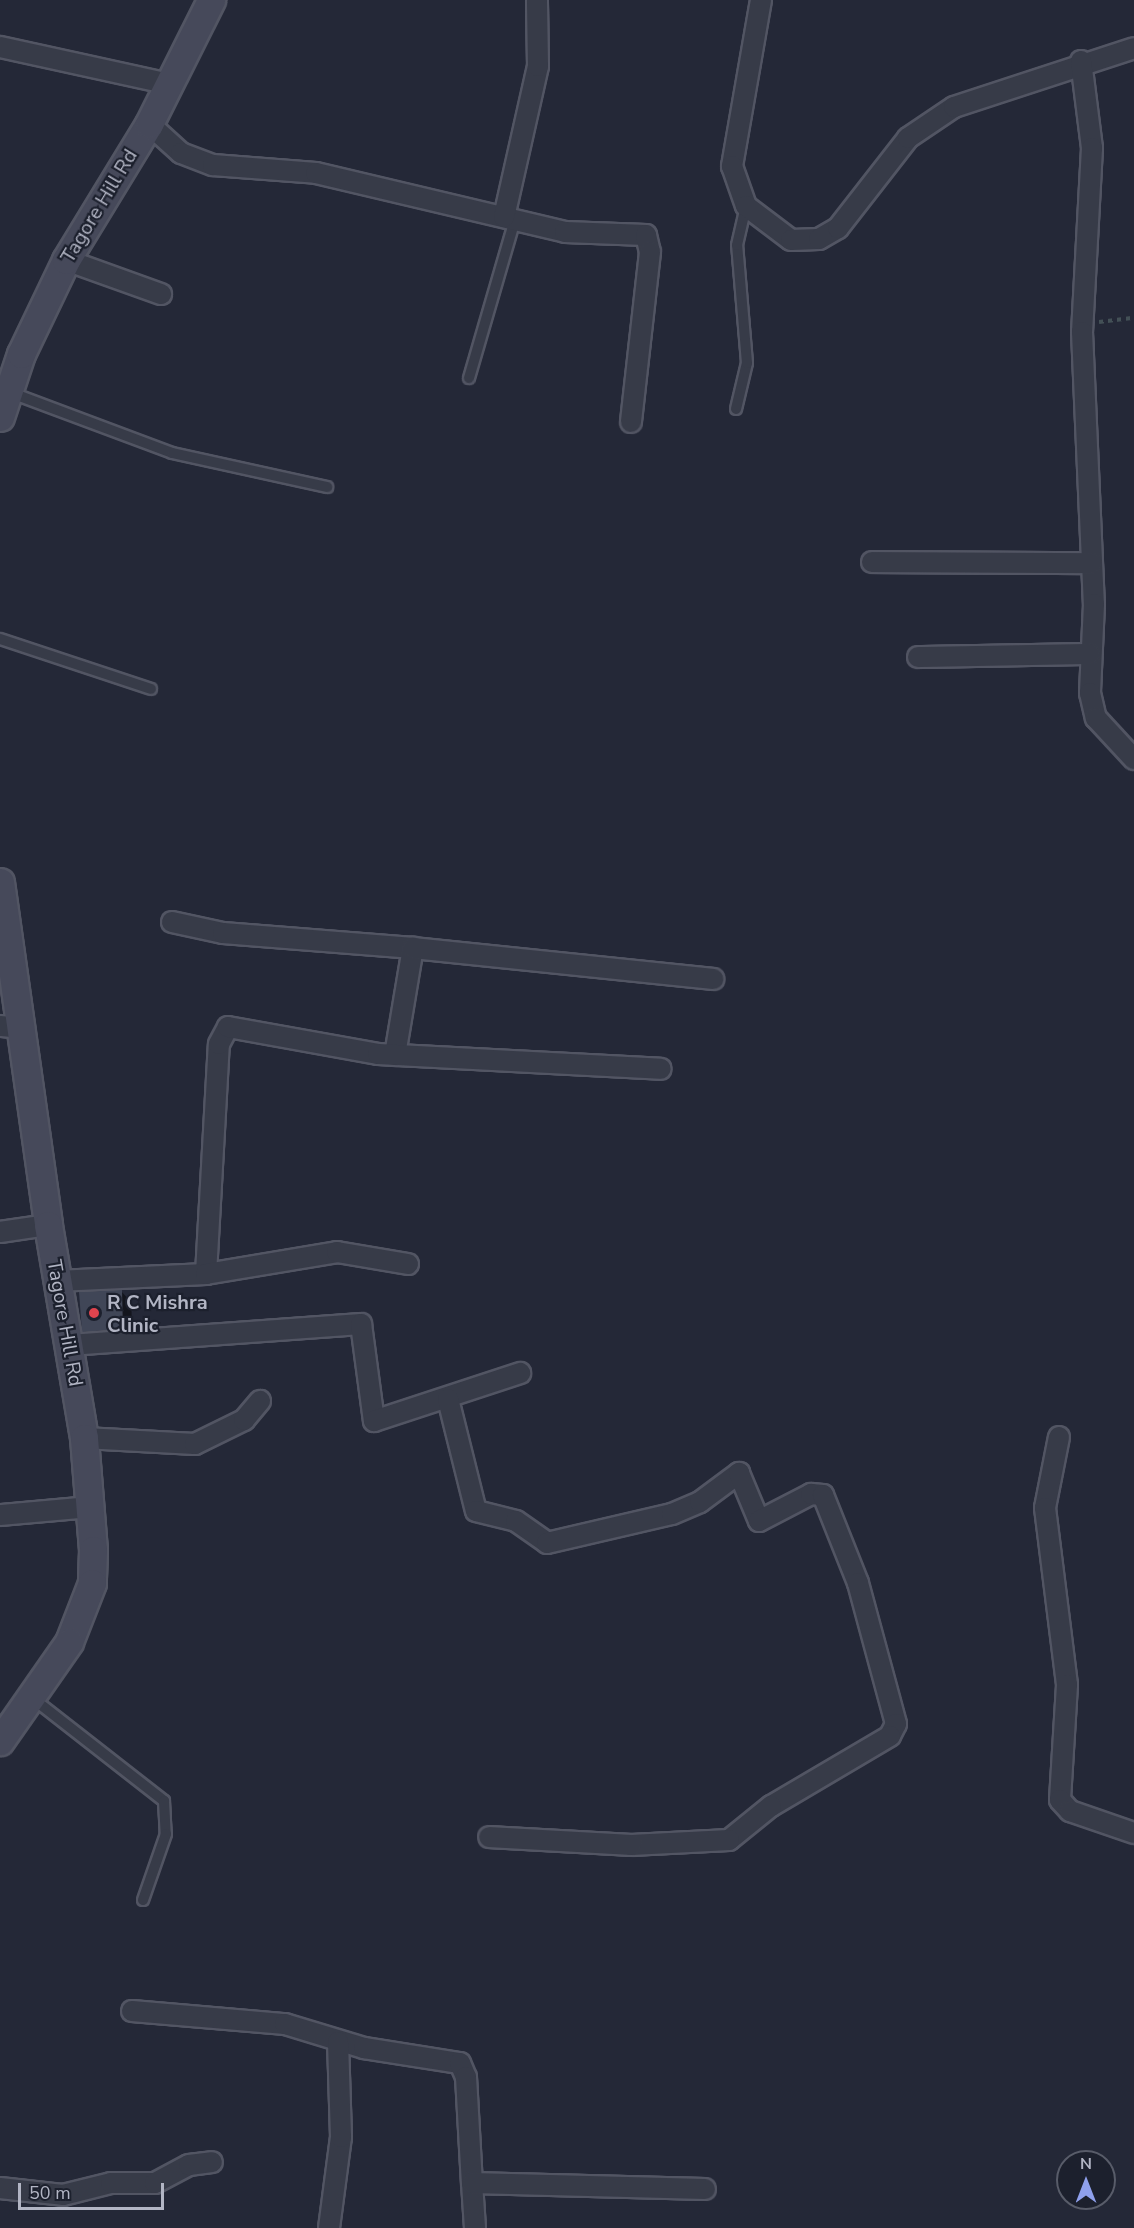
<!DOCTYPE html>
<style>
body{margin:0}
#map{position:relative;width:1134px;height:2228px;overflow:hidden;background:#242837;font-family:"Nunito Sans",sans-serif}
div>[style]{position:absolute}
.shadow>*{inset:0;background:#0007}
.building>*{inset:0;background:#404657}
.path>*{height:4px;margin-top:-2px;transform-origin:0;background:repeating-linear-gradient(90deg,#435056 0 4.5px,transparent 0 9px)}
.roads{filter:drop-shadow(2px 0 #525563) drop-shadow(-2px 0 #525563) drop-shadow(0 2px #525563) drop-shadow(0 -2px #525563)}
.lane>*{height:10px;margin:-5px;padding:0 5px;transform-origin:5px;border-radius:5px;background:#373b48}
.street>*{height:20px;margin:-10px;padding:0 10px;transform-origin:10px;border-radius:10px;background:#373b48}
.secondary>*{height:27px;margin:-13.5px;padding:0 13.5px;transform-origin:13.5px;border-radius:13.5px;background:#46495a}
.dots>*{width:16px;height:16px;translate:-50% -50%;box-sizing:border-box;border:3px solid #1c202d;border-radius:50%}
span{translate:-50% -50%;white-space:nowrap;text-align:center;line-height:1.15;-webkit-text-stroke:4.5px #1c202d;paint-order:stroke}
.street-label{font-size:20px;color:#b2b5c4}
.poi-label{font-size:20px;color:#b2b5c4;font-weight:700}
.left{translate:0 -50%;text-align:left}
.north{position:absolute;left:1056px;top:2150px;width:60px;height:60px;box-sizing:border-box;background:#1c202d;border:2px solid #585c69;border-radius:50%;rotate:0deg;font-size:16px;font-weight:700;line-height:24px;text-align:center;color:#b2b5c4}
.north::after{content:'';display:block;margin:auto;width:21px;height:27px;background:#8fa0ec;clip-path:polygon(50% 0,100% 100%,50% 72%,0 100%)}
.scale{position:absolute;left:18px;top:2183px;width:146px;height:27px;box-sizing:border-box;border:3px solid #b2b5c4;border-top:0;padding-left:8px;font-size:18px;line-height:21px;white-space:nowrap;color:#b2b5c4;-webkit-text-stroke:4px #1c202d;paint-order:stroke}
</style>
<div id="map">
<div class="shadow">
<i style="clip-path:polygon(121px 1291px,131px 1302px,133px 1339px,94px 1342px,84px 1331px)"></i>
</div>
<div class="building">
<i style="clip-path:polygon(122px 1290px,123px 1329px,82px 1332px,79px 1292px)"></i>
</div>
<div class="path">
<i style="left:1099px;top:322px;width:35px;rotate:-7deg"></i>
</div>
<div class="roads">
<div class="lane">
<i style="left:469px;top:378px;width:165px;rotate:-73.8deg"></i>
<i style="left:9px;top:392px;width:174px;rotate:20.5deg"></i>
<i style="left:172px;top:453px;width:159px;rotate:12.4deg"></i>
<i style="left:736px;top:409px;width:47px;rotate:-76.6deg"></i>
<i style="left:747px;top:363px;width:118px;rotate:-94.8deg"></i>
<i style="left:737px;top:245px;width:40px;rotate:-77deg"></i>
<i style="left:0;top:639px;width:159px;rotate:18.3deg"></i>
<i style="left:31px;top:1697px;width:169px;rotate:38deg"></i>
<i style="left:164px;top:1801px;width:33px;rotate:87deg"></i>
<i style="left:166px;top:1834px;width:70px;rotate:109.2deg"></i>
</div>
<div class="street">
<i style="left:761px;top:0;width:169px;rotate:99.9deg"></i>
<i style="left:732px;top:166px;width:42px;rotate:70.7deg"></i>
<i style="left:746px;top:206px;width:56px;rotate:37.1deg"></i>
<i style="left:791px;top:240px;width:28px;rotate:-2deg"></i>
<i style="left:819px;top:239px;width:22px;rotate:-30deg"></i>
<i style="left:838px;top:228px;width:114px;rotate:-52.1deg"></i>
<i style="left:908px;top:138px;width:55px;rotate:-34deg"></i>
<i style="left:954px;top:107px;width:189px;rotate:-18.1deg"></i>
<i style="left:0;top:47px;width:174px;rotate:12.3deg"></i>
<i style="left:1081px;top:61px;width:88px;rotate:82.8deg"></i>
<i style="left:1092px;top:148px;width:184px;rotate:93.1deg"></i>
<i style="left:1082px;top:332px;width:272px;rotate:87.5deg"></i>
<i style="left:1094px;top:604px;width:89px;rotate:92.6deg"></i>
<i style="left:1090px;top:693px;width:26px;rotate:77deg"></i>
<i style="left:1096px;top:718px;width:56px;rotate:47.2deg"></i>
<i style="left:149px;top:124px;width:43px;rotate:42.2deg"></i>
<i style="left:181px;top:153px;width:34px;rotate:21deg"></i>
<i style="left:213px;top:165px;width:103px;rotate:4.4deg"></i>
<i style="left:316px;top:173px;width:256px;rotate:13.3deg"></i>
<i style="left:565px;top:232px;width:81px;rotate:2.1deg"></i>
<i style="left:646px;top:235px;width:17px;rotate:77deg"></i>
<i style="left:650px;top:252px;width:171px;rotate:96.4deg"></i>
<i style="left:504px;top:217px;width:155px;rotate:-77.3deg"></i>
<i style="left:538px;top:66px;width:66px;rotate:-90.9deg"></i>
<i style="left:66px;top:260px;width:101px;rotate:19.7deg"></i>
<i style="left:872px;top:562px;width:220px;rotate:0.3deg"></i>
<i style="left:918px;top:657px;width:172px;rotate:-1deg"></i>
<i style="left:172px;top:922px;width:52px;rotate:12.2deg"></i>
<i style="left:223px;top:933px;width:191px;rotate:4.5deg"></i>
<i style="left:0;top:1026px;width:24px;rotate:5deg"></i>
<i style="left:395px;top:1055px;width:109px;rotate:-80.5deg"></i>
<i style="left:413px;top:948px;width:302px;rotate:5.9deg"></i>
<i style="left:0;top:1232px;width:49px;rotate:-8.3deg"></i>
<i style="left:206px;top:1274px;width:230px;rotate:-86.8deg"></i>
<i style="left:219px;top:1044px;width:19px;rotate:-62deg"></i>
<i style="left:228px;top:1027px;width:152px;rotate:10.2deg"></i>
<i style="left:378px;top:1054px;width:283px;rotate:3deg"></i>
<i style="left:57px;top:1281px;width:149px;rotate:-2.7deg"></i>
<i style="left:206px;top:1274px;width:133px;rotate:-9.5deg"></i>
<i style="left:337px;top:1252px;width:72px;rotate:9.6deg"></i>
<i style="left:69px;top:1345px;width:293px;rotate:-4.1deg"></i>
<i style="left:361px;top:1324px;width:98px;rotate:82.4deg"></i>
<i style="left:374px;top:1421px;width:154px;rotate:-18.2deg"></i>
<i style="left:448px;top:1399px;width:115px;rotate:76deg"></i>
<i style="left:476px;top:1511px;width:41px;rotate:14deg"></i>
<i style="left:516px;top:1521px;width:38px;rotate:35deg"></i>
<i style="left:547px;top:1543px;width:128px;rotate:-13.1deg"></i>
<i style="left:672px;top:1514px;width:30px;rotate:-23deg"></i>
<i style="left:700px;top:1502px;width:49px;rotate:-36.6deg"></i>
<i style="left:739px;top:1473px;width:52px;rotate:67.4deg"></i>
<i style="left:759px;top:1521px;width:59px;rotate:-27.4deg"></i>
<i style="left:811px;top:1494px;width:12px;rotate:5deg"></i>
<i style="left:823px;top:1495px;width:95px;rotate:68.3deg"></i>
<i style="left:858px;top:1583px;width:146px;rotate:74.9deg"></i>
<i style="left:896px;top:1724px;width:13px;rotate:117deg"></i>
<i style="left:890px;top:1736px;width:138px;rotate:149.5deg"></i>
<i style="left:771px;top:1806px;width:54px;rotate:141deg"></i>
<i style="left:729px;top:1840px;width:98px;rotate:177.1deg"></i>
<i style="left:631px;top:1845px;width:142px;rotate:-176.8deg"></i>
<i style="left:1059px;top:1437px;width:72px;rotate:101.2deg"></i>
<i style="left:1045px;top:1508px;width:178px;rotate:82.9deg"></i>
<i style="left:1067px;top:1685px;width:115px;rotate:93.5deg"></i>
<i style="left:1060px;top:1800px;width:15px;rotate:48deg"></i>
<i style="left:1070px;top:1811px;width:68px;rotate:19deg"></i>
<i style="left:84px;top:1438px;width:111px;rotate:3.1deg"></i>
<i style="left:195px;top:1444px;width:55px;rotate:-26.1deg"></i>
<i style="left:244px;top:1420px;width:25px;rotate:-50deg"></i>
<i style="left:0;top:1515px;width:89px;rotate:-5.1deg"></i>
<i style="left:132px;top:2011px;width:154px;rotate:4.9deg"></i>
<i style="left:285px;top:2024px;width:83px;rotate:16.9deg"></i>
<i style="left:364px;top:2048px;width:97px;rotate:8.9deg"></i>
<i style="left:460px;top:2063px;width:15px;rotate:67deg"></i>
<i style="left:466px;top:2077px;width:106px;rotate:86.8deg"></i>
<i style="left:0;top:2188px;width:63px;rotate:6.3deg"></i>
<i style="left:63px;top:2195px;width:49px;rotate:-14deg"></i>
<i style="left:111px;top:2183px;width:44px"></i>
<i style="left:155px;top:2183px;width:38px;rotate:-28deg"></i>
<i style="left:189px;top:2165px;width:23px;rotate:-7deg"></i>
<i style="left:329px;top:2228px;width:92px;rotate:-82.5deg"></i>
<i style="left:341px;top:2137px;width:95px;rotate:-91.8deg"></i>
<i style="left:475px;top:2228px;width:45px;rotate:-93.8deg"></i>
<i style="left:472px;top:2183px;width:233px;rotate:1.5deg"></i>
</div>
<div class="secondary">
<i style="left:0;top:417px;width:66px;rotate:-71.6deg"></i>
<i style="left:21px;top:354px;width:104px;rotate:-64.4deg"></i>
<i style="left:66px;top:260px;width:159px;rotate:-58.6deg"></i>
<i style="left:149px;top:124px;width:139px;rotate:-63.4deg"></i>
<i style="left:0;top:882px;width:346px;rotate:82deg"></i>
<i style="left:48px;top:1225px;width:216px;rotate:80.4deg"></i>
<i style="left:84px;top:1438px;width:112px;rotate:85.4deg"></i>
<i style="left:93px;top:1550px;width:33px;rotate:92deg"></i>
<i style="left:92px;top:1583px;width:63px;rotate:111.3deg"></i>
<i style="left:69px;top:1642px;width:121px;rotate:124.9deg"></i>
</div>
</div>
<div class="dots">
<i style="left:94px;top:1313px;background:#e0444e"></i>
</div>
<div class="street-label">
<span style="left:99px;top:206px;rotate:-59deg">Tagore Hill Rd</span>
<span style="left:65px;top:1323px;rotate:80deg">Tagore Hill Rd</span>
</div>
<div class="poi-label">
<span class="left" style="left:107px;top:1314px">R C Mishra<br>Clinic</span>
</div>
<div class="north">N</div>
<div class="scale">50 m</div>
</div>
